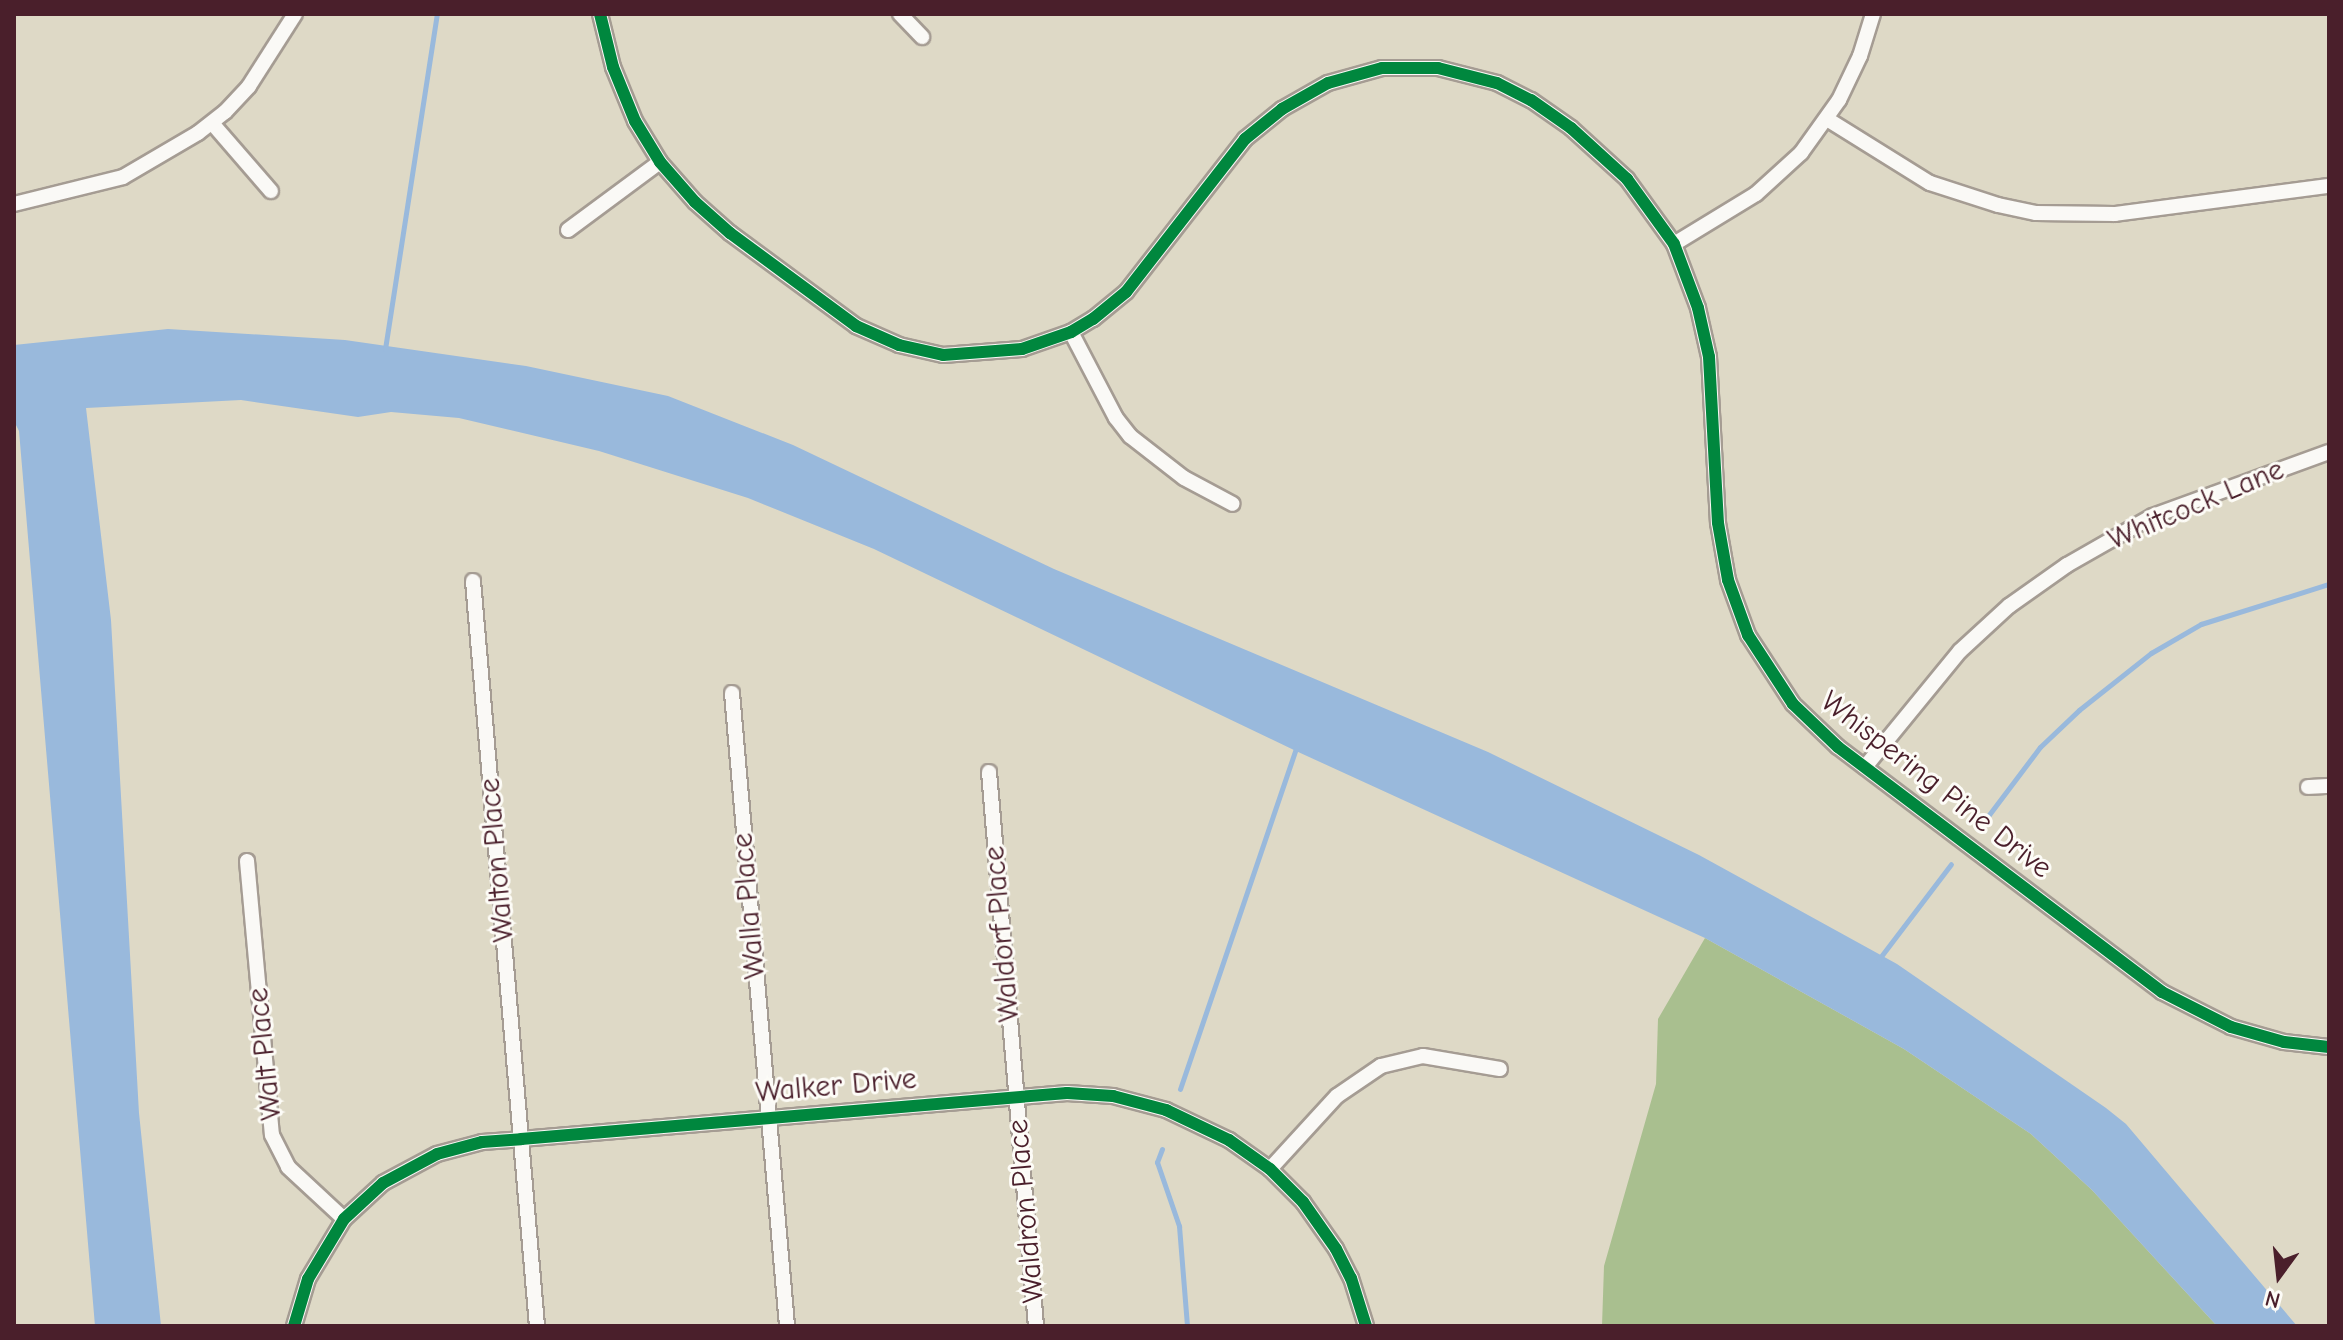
<!DOCTYPE html>
<style>
body{margin:0}
#map{position:relative;width:2343px;height:1340px;overflow:hidden;background:#ded9c6;font-family:"Comic Neue",sans-serif}
div>[style]{position:absolute}
.forest>*{inset:0;background:#a9bf8f}
.water>*{inset:0;background:#99b9dc}
.stream>*{height:5px;margin:-2.5px;padding:0 2.5px;transform-origin:2.5px;border-radius:2.5px;background:#99b9dc}
.roads{filter:drop-shadow(2px 0 #a59c93) drop-shadow(-2px 0 #a59c93) drop-shadow(0 2px #a59c93) drop-shadow(0 -2px #a59c93)}
.street>*{height:14px;margin:-7px;padding:0 7px;transform-origin:7px;border-radius:7px;background:#faf9f6}
.cycleway>*{height:12px;margin:-6px;padding:0 6px;transform-origin:6px;border-radius:6px;background:#00873e}
span{translate:-50% -50%;white-space:nowrap;text-align:center;line-height:1.15;-webkit-text-stroke:6px #fdfcf7;paint-order:stroke}
.street-label{font-size:30px;color:#4a1f2b}
.frame{position:absolute;inset:0;border:16px solid #4a1f2b;pointer-events:none}
.north{position:absolute;left:2239px;top:1236px;width:80px;height:80px;-webkit-text-stroke:6px #fdfcf7;paint-order:stroke;rotate:195deg;font-size:22px;font-weight:700;line-height:32px;text-align:center;color:#4a1f2b}
.north::after{content:'';display:block;margin:auto;width:28px;height:36px;background:#4a1f2b;clip-path:polygon(50% 0,100% 100%,50% 72%,0 100%)}
</style>
<div id="map">
<div class="forest">
<i style="clip-path:polygon(1705px 938px,1904px 1049px,2031px 1134px,2092px 1190px,2217px 1326px,1602px 1326px,1604px 1266px,1656px 1084px,1658px 1019px)"></i>
</div>
<div class="water">
<i style="clip-path:polygon(168px 329px,345px 340px,526px 366px,668px 396px,793px 445px,1054px 569px,1488px 752px,1699px 855px,1897px 964px,2106px 1108px,2126px 1124px,2297px 1326px,2217px 1326px,2092px 1190px,2031px 1134px,1904px 1049px,1705px 938px,1296px 751px,874px 549px,748px 498px,599px 451px,459px 418px,391px 412px,358px 417px,241px 400px,86px 408px,111px 620px,139px 1113px,161px 1326px,95px 1326px,19px 431px,14px 421px,14px 345px)"></i>
</div>
<div class="stream">
<i style="left:385px;top:349px;width:339px;rotate:-81.2deg"></i>
<i style="left:1985px;top:820px;width:91px;rotate:-53deg"></i>
<i style="left:2040px;top:747px;width:54px;rotate:-43.5deg"></i>
<i style="left:2079px;top:710px;width:92px;rotate:-38.4deg"></i>
<i style="left:2151px;top:653px;width:58px;rotate:-30.1deg"></i>
<i style="left:2201px;top:624px;width:134px;rotate:-17.4deg"></i>
<i style="left:1879px;top:959px;width:119px;rotate:-52.8deg"></i>
<i style="left:1180px;top:1089px;width:362px;rotate:-71.2deg"></i>
<i style="left:1162px;top:1149px;width:14px;rotate:111deg"></i>
<i style="left:1157px;top:1162px;width:68px;rotate:71deg"></i>
<i style="left:1179px;top:1226px;width:100px;rotate:85.4deg"></i>
</div>
<div class="roads">
<div class="street">
<i style="left:600px;top:14px;width:55px;rotate:76.2deg"></i>
<i style="left:613px;top:67px;width:58px;rotate:67.8deg"></i>
<i style="left:635px;top:121px;width:48px;rotate:58.6deg"></i>
<i style="left:660px;top:162px;width:53px;rotate:48.8deg"></i>
<i style="left:695px;top:202px;width:47px;rotate:41.5deg"></i>
<i style="left:730px;top:233px;width:157px;rotate:36.4deg"></i>
<i style="left:856px;top:326px;width:47px;rotate:23.8deg"></i>
<i style="left:899px;top:345px;width:45px;rotate:12.8deg"></i>
<i style="left:943px;top:355px;width:79px;rotate:-4.3deg"></i>
<i style="left:1022px;top:349px;width:52px;rotate:-19.1deg"></i>
<i style="left:1071px;top:332px;width:26px;rotate:-31deg"></i>
<i style="left:1093px;top:319px;width:43px;rotate:-39.3deg"></i>
<i style="left:1126px;top:292px;width:194px;rotate:-52.1deg"></i>
<i style="left:1245px;top:139px;width:48px;rotate:-39deg"></i>
<i style="left:1282px;top:109px;width:53px;rotate:-29.5deg"></i>
<i style="left:1328px;top:83px;width:56px;rotate:-15.5deg"></i>
<i style="left:1382px;top:68px;width:56px"></i>
<i style="left:1438px;top:68px;width:61px;rotate:14.3deg"></i>
<i style="left:1497px;top:83px;width:38px;rotate:27deg"></i>
<i style="left:1531px;top:100px;width:49px;rotate:35deg"></i>
<i style="left:1571px;top:128px;width:76px;rotate:42.3deg"></i>
<i style="left:1627px;top:179px;width:80px;rotate:54.1deg"></i>
<i style="left:1674px;top:244px;width:68px;rotate:69.4deg"></i>
<i style="left:1698px;top:308px;width:50px;rotate:77.3deg"></i>
<i style="left:1709px;top:357px;width:166px;rotate:86.9deg"></i>
<i style="left:1718px;top:523px;width:58px;rotate:80deg"></i>
<i style="left:1728px;top:580px;width:59px;rotate:70deg"></i>
<i style="left:1748px;top:635px;width:82px;rotate:56.9deg"></i>
<i style="left:1793px;top:704px;width:62px;rotate:43.7deg"></i>
<i style="left:1838px;top:747px;width:406px;rotate:37.1deg"></i>
<i style="left:2162px;top:992px;width:77px;rotate:26.9deg"></i>
<i style="left:2231px;top:1027px;width:55px;rotate:15.8deg"></i>
<i style="left:2284px;top:1042px;width:45px;rotate:6.3deg"></i>
<i style="left:900px;top:14px;width:32px;rotate:46deg"></i>
<i style="left:1827px;top:119px;width:121px;rotate:31.9deg"></i>
<i style="left:1930px;top:183px;width:71px;rotate:17.9deg"></i>
<i style="left:1998px;top:205px;width:39px;rotate:12deg"></i>
<i style="left:2036px;top:213px;width:79px;rotate:0.7deg"></i>
<i style="left:2115px;top:214px;width:216px;rotate:-7.5deg"></i>
<i style="left:212px;top:123px;width:90px;rotate:49.1deg"></i>
<i style="left:14px;top:204px;width:112px;rotate:-13.9deg"></i>
<i style="left:123px;top:177px;width:87px;rotate:-30.4deg"></i>
<i style="left:198px;top:133px;width:34px;rotate:-38deg"></i>
<i style="left:225px;top:112px;width:35px;rotate:-47deg"></i>
<i style="left:249px;top:86px;width:85px;rotate:-57.4deg"></i>
<i style="left:568px;top:230px;width:114px;rotate:-36.5deg"></i>
<i style="left:1674px;top:244px;width:96px;rotate:-31.4deg"></i>
<i style="left:1756px;top:194px;width:61px;rotate:-42.3deg"></i>
<i style="left:1801px;top:153px;width:65px;rotate:-54.4deg"></i>
<i style="left:1839px;top:100px;width:49px;rotate:-64.5deg"></i>
<i style="left:1860px;top:56px;width:44px;rotate:-72.8deg"></i>
<i style="left:1071px;top:332px;width:97px;rotate:62.4deg"></i>
<i style="left:1116px;top:418px;width:23px;rotate:52deg"></i>
<i style="left:1130px;top:436px;width:68px;rotate:37.9deg"></i>
<i style="left:1184px;top:478px;width:55px;rotate:28deg"></i>
<i style="left:473px;top:581px;width:748px;rotate:85.09deg"></i>
<i style="left:732px;top:693px;width:635px;rotate:85.03deg"></i>
<i style="left:1865px;top:767px;width:150px;rotate:-50.7deg"></i>
<i style="left:1960px;top:651px;width:67px;rotate:-42.6deg"></i>
<i style="left:2009px;top:606px;width:71px;rotate:-35.3deg"></i>
<i style="left:2067px;top:565px;width:99px;rotate:-29.7deg"></i>
<i style="left:2153px;top:516px;width:187px;rotate:-20deg"></i>
<i style="left:989px;top:772px;width:556px;rotate:85.15deg"></i>
<i style="left:2308px;top:787px;width:21px;rotate:-3deg"></i>
<i style="left:247px;top:861px;width:275px;rotate:84.8deg"></i>
<i style="left:272px;top:1135px;width:36px;rotate:63deg"></i>
<i style="left:288px;top:1167px;width:76px;rotate:42.9deg"></i>
<i style="left:1270px;top:1169px;width:99px;rotate:-47.5deg"></i>
<i style="left:1337px;top:1096px;width:53px;rotate:-34.3deg"></i>
<i style="left:1381px;top:1066px;width:43px;rotate:-13.4deg"></i>
<i style="left:1423px;top:1056px;width:78px;rotate:9.6deg"></i>
<i style="left:294px;top:1326px;width:49px;rotate:-73.4deg"></i>
<i style="left:308px;top:1279px;width:70px;rotate:-59deg"></i>
<i style="left:344px;top:1219px;width:53px;rotate:-42.7deg"></i>
<i style="left:383px;top:1183px;width:61px;rotate:-28.2deg"></i>
<i style="left:437px;top:1154px;width:47px;rotate:-14.9deg"></i>
<i style="left:482px;top:1142px;width:39px;rotate:-4deg"></i>
<i style="left:521px;top:1139px;width:548px;rotate:-4.82deg"></i>
<i style="left:1067px;top:1093px;width:46px;rotate:3.7deg"></i>
<i style="left:1113px;top:1096px;width:55px;rotate:14.8deg"></i>
<i style="left:1166px;top:1110px;width:70px;rotate:25.5deg"></i>
<i style="left:1229px;top:1140px;width:50px;rotate:35.3deg"></i>
<i style="left:1270px;top:1169px;width:47px;rotate:45deg"></i>
<i style="left:1303px;top:1202px;width:57px;rotate:54.9deg"></i>
<i style="left:1336px;top:1249px;width:33px;rotate:63deg"></i>
<i style="left:1351px;top:1278px;width:50px;rotate:72.6deg"></i>
</div>
</div>
<div class="cycleway">
<i style="left:600px;top:14px;width:55px;rotate:76.2deg"></i>
<i style="left:613px;top:67px;width:58px;rotate:67.8deg"></i>
<i style="left:635px;top:121px;width:48px;rotate:58.6deg"></i>
<i style="left:660px;top:162px;width:53px;rotate:48.8deg"></i>
<i style="left:695px;top:202px;width:47px;rotate:41.5deg"></i>
<i style="left:730px;top:233px;width:157px;rotate:36.4deg"></i>
<i style="left:856px;top:326px;width:47px;rotate:23.8deg"></i>
<i style="left:899px;top:345px;width:45px;rotate:12.8deg"></i>
<i style="left:943px;top:355px;width:79px;rotate:-4.3deg"></i>
<i style="left:1022px;top:349px;width:52px;rotate:-19.1deg"></i>
<i style="left:1071px;top:332px;width:26px;rotate:-31deg"></i>
<i style="left:1093px;top:319px;width:43px;rotate:-39.3deg"></i>
<i style="left:1126px;top:292px;width:194px;rotate:-52.1deg"></i>
<i style="left:1245px;top:139px;width:48px;rotate:-39deg"></i>
<i style="left:1282px;top:109px;width:53px;rotate:-29.5deg"></i>
<i style="left:1328px;top:83px;width:56px;rotate:-15.5deg"></i>
<i style="left:1382px;top:68px;width:56px"></i>
<i style="left:1438px;top:68px;width:61px;rotate:14.3deg"></i>
<i style="left:1497px;top:83px;width:38px;rotate:27deg"></i>
<i style="left:1531px;top:100px;width:49px;rotate:35deg"></i>
<i style="left:1571px;top:128px;width:76px;rotate:42.3deg"></i>
<i style="left:1627px;top:179px;width:80px;rotate:54.1deg"></i>
<i style="left:1674px;top:244px;width:68px;rotate:69.4deg"></i>
<i style="left:1698px;top:308px;width:50px;rotate:77.3deg"></i>
<i style="left:1709px;top:357px;width:166px;rotate:86.9deg"></i>
<i style="left:1718px;top:523px;width:58px;rotate:80deg"></i>
<i style="left:1728px;top:580px;width:59px;rotate:70deg"></i>
<i style="left:1748px;top:635px;width:82px;rotate:56.9deg"></i>
<i style="left:1793px;top:704px;width:62px;rotate:43.7deg"></i>
<i style="left:1838px;top:747px;width:406px;rotate:37.1deg"></i>
<i style="left:2162px;top:992px;width:77px;rotate:26.9deg"></i>
<i style="left:2231px;top:1027px;width:55px;rotate:15.8deg"></i>
<i style="left:2284px;top:1042px;width:45px;rotate:6.3deg"></i>
<i style="left:294px;top:1326px;width:49px;rotate:-73.4deg"></i>
<i style="left:308px;top:1279px;width:70px;rotate:-59deg"></i>
<i style="left:344px;top:1219px;width:53px;rotate:-42.7deg"></i>
<i style="left:383px;top:1183px;width:61px;rotate:-28.2deg"></i>
<i style="left:437px;top:1154px;width:47px;rotate:-14.9deg"></i>
<i style="left:482px;top:1142px;width:39px;rotate:-4deg"></i>
<i style="left:521px;top:1139px;width:548px;rotate:-4.82deg"></i>
<i style="left:1067px;top:1093px;width:46px;rotate:3.7deg"></i>
<i style="left:1113px;top:1096px;width:55px;rotate:14.8deg"></i>
<i style="left:1166px;top:1110px;width:70px;rotate:25.5deg"></i>
<i style="left:1229px;top:1140px;width:50px;rotate:35.3deg"></i>
<i style="left:1270px;top:1169px;width:47px;rotate:45deg"></i>
<i style="left:1303px;top:1202px;width:57px;rotate:54.9deg"></i>
<i style="left:1336px;top:1249px;width:33px;rotate:63deg"></i>
<i style="left:1351px;top:1278px;width:50px;rotate:72.6deg"></i>
</div>
<div class="street-label">
<span style="left:2196px;top:505px;rotate:-23deg">Whitcock Lane</span>
<span style="left:1936px;top:785px;rotate:38deg">Whispering Pine Drive</span>
<span style="left:497px;top:860px;rotate:-95deg">Walton Place</span>
<span style="left:749px;top:906px;rotate:-95deg">Walla Place</span>
<span style="left:1002px;top:934px;rotate:-95deg">Waldorf Place</span>
<span style="left:265px;top:1054px;rotate:-96deg">Walt Place</span>
<span style="left:836px;top:1086px;rotate:-5deg">Walker Drive</span>
<span style="left:1026px;top:1211px;rotate:-95deg">Waldron Place</span>
</div>
<div class="frame"></div>
<div class="north">N</div>
</div>
